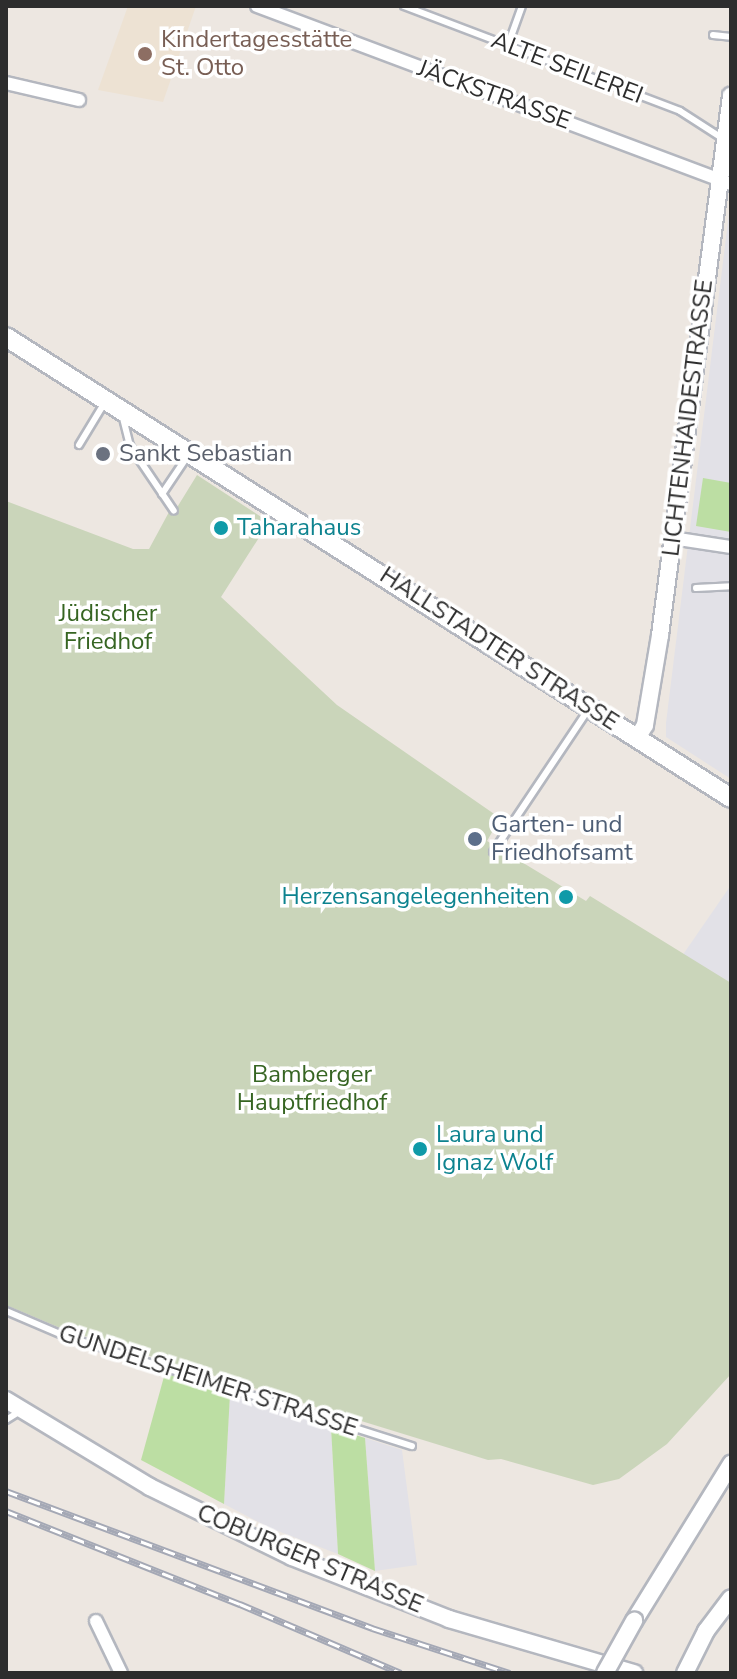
<!DOCTYPE html>
<meta charset="utf-8">
<style>
body{margin:0}
#map{position:relative;width:737px;height:1679px;overflow:hidden;background:#ede7e1;font-family:"Nunito Sans",sans-serif}
div>[style]{position:absolute}
.industrial>*{inset:0;background:#e2e1e7}
.education>*{inset:0;background:#ede2d3}
.green>*{inset:0;background:#bcdea3}
.cemetery>*{inset:0;background:#cad5ba}
.roads{filter:drop-shadow(2px 0 #b4b7bf) drop-shadow(-2px 0 #b4b7bf) drop-shadow(0 2px #b4b7bf) drop-shadow(0 -2px #b4b7bf)}
.service>*{height:6px;margin:-3px;padding:0 3px;transform-origin:3px;border-radius:3px;background:#fff}
.minor>*{height:12px;margin:-6px;padding:0 6px;transform-origin:6px;border-radius:6px;background:#fff}
.tertiary>*{height:16px;margin:-8px;padding:0 8px;transform-origin:8px;border-radius:8px;background:#fff}
.secondary>*{height:18px;margin:-9px;padding:0 9px;transform-origin:9px;border-radius:9px;background:#fff}
.rail>*{height:7px;margin-top:-3.5px;transform-origin:0;background:repeating-linear-gradient(90deg,#fff 0 12px,#a4a8b5 0 24px);box-sizing:border-box;border-block:2px solid #a4a8b5}
.bridges{filter:drop-shadow(2px 0 #b4b7bf) drop-shadow(-2px 0 #b4b7bf) drop-shadow(0 2px #b4b7bf) drop-shadow(0 -2px #b4b7bf)}
.tertiary-bridge>*{height:16px;margin:-8px;padding:0 8px;transform-origin:8px;border-radius:8px;background:#fff}
.dots>*{width:22px;height:22px;translate:-50% -50%;box-sizing:border-box;border:4px solid #fff;border-radius:50%}
span{translate:-50% -50%;white-space:nowrap;text-align:center;line-height:1.15;-webkit-text-stroke:7px #fff;paint-order:stroke}
.education-label{font-size:24px;color:#785e54}
.left{translate:0 -50%;text-align:left}
.street-label{font-size:24px;color:#2d2d2d}
.worship-label{font-size:24px;color:#5b616d}
.culture-label{font-size:24px;color:#0d838f}
.right{translate:-100% -50%;text-align:right}
.park-label{font-size:24px;color:#366522}
.service-label{font-size:24px;color:#4e5e75}
.frame{position:absolute;inset:0;border:8px solid #2d2d2d;pointer-events:none}
</style>
<div id="map">
<div class="industrial">
<i style="clip-path:polygon(731px 197px,731px 779px,666px 737px,666px 723px)"></i>
<i style="clip-path:polygon(731px 885px,731px 983px,682px 956px)"></i>
<i style="clip-path:polygon(230px 1394px,331px 1427px,338px 1554px,270px 1528px,224px 1504px)"></i>
<i style="clip-path:polygon(365px 1438px,402px 1450px,417px 1565px,375px 1571px)"></i>
</div>
<div class="education">
<i style="clip-path:polygon(128px 6px,196px 6px,163px 102px,98px 90px)"></i>
</div>
<div class="green">
<i style="clip-path:polygon(703px 478px,731px 483px,731px 532px,696px 526px)"></i>
<i style="clip-path:polygon(165px 1373px,230px 1394px,224px 1504px,141px 1460px)"></i>
<i style="clip-path:polygon(331px 1427px,365px 1438px,375px 1571px,338px 1554px)"></i>
</div>
<div class="cemetery">
<i style="clip-path:polygon(197px 475px,269px 522px,221px 597px,337px 705px,500px 818px,487px 841px,586px 901px,590px 896px,731px 983px,731px 1374px,667px 1444px,619px 1479px,593px 1485px,501px 1459px,488px 1460px,65px 1330px,6px 1305px,6px 501px,133px 549px,149px 549px,169px 512px,173px 514px)"></i>
</div>
<div class="roads">
<div class="service">
<i style="left:404px;top:6px;width:295px;rotate:20.8deg"></i>
<i style="left:680px;top:111px;width:54px;rotate:32.8deg"></i>
<i style="left:713px;top:35px;width:18px;rotate:6deg"></i>
<i style="left:508px;top:45px;width:41px;rotate:-70.3deg"></i>
<i style="left:123px;top:418px;width:29px;rotate:76deg"></i>
<i style="left:130px;top:446px;width:78px;rotate:55.9deg"></i>
<i style="left:79px;top:445px;width:50px;rotate:-58.8deg"></i>
<i style="left:162px;top:494px;width:45px;rotate:-56deg"></i>
<i style="left:696px;top:588px;width:35px;rotate:-3deg"></i>
<i style="left:493px;top:852px;width:171px;rotate:-56.2deg"></i>
<i style="left:6px;top:1311px;width:64px;rotate:23deg"></i>
<i style="left:65px;top:1336px;width:364px;rotate:17.6deg"></i>
<i style="left:6px;top:1420px;width:15px;rotate:-32deg"></i>
</div>
<div class="minor">
<i style="left:257px;top:6px;width:506px;rotate:20.58deg"></i>
<i style="left:6px;top:83px;width:75px;rotate:13.1deg"></i>
<i style="left:672px;top:538px;width:60px;rotate:8.7deg"></i>
<i style="left:96px;top:1621px;width:58px;rotate:64.3deg"></i>
</div>
<div class="tertiary">
<i style="left:637px;top:738px;width:15px;rotate:-58deg"></i>
<i style="left:645px;top:725px;width:91px;rotate:-80.5deg"></i>
<i style="left:660px;top:635px;width:544px;rotate:-82.5deg"></i>
<i style="left:6px;top:1400px;width:168px;rotate:31.1deg"></i>
<i style="left:150px;top:1487px;width:158px;rotate:26.2deg"></i>
<i style="left:292px;top:1557px;width:169px;rotate:21.5deg"></i>
<i style="left:449px;top:1619px;width:193px;rotate:16.3deg"></i>
<i style="left:634px;top:1621px;width:185px;rotate:-58.3deg"></i>
<i style="left:685px;top:1673px;width:47px;rotate:-63.4deg"></i>
<i style="left:706px;top:1631px;width:41px;rotate:-52.9deg"></i>
</div>
<div class="secondary">
<i style="left:6px;top:337px;width:859px;rotate:32.45deg"></i>
</div>
</div>
<div class="rail">
<i style="left:6px;top:1491px;width:391px;rotate:20.5deg"></i>
<i style="left:372px;top:1628px;width:145px;rotate:18.1deg"></i>
<i style="left:6px;top:1511px;width:252px;rotate:21.7deg"></i>
<i style="left:240px;top:1604px;width:175px;rotate:23.2deg"></i>
</div>
<div class="bridges">
<div class="tertiary-bridge">
<i style="left:605px;top:1673px;width:60px;rotate:-60.9deg"></i>
</div>
</div>
<div class="dots">
<i style="left:145px;top:54px;background:#8d6e63"></i>
<i style="left:103px;top:454px;background:#6b7280"></i>
<i style="left:221px;top:528px;background:#0f9aa8"></i>
<i style="left:475px;top:839px;background:#5c6f8a"></i>
<i style="left:566px;top:897px;background:#0f9aa8"></i>
<i style="left:420px;top:1149px;background:#0f9aa8"></i>
</div>
<div class="education-label">
<span class="left" style="left:161px;top:54px">Kindertagesstätte<br>St. Otto</span>
</div>
<div class="street-label">
<span style="left:567px;top:68px;rotate:21deg">ALTE SEILEREI</span>
<span style="left:494px;top:95px;rotate:20deg">JÄCKSTRASSE</span>
<span style="left:688px;top:418px;rotate:-83deg">LICHTENHAIDESTRASSE</span>
<span style="left:499px;top:649px;rotate:33deg">HALLSTADTER STRASSE</span>
<span style="left:208px;top:1381px;rotate:18deg">GUNDELSHEIMER STRASSE</span>
<span style="left:310px;top:1559px;rotate:23deg">COBURGER STRASSE</span>
</div>
<div class="worship-label">
<span class="left" style="left:119px;top:454px">Sankt Sebastian</span>
</div>
<div class="culture-label">
<span class="left" style="left:237px;top:528px">Taharahaus</span>
<span class="right" style="left:550px;top:897px">Herzensangelegenheiten</span>
<span class="left" style="left:436px;top:1149px">Laura und<br>Ignaz Wolf</span>
</div>
<div class="park-label">
<span style="left:108px;top:628px">Jüdischer<br>Friedhof</span>
<span style="left:312px;top:1089px">Bamberger<br>Hauptfriedhof</span>
</div>
<div class="service-label">
<span class="left" style="left:491px;top:839px">Garten- und<br>Friedhofsamt</span>
</div>
<div class="frame"></div>
</div>
